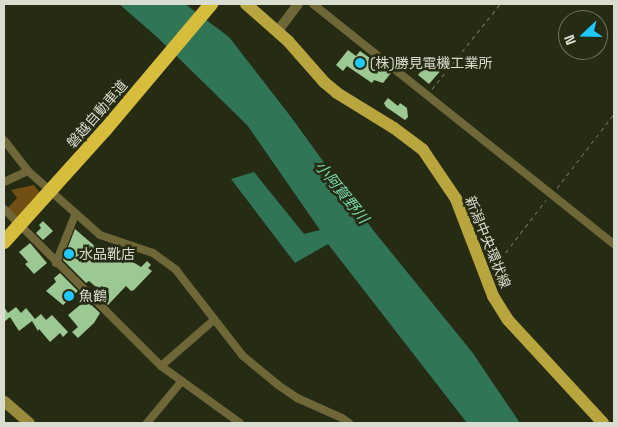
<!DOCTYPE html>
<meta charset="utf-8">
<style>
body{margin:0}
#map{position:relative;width:618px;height:427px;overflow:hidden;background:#262b14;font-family:"Space Grotesk","Noto Sans JP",sans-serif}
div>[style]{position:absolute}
.forest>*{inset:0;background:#725015}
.water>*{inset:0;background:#307556}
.building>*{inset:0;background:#9cc894}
.path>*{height:1px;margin-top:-0.5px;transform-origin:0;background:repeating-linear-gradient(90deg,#727663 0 4px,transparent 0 8px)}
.minor>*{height:8px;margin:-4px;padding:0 4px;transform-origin:4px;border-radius:4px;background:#706739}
.tertiary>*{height:10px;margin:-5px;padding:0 5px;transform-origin:5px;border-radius:5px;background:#706739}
.secondary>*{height:11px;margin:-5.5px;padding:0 5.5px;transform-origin:5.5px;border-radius:5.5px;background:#9a8a3d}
.primary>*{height:12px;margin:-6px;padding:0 6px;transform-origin:6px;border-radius:6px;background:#b9a53e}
.motorway-bridge>*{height:14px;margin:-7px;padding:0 7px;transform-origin:7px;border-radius:7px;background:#d6be3c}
.dots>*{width:14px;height:14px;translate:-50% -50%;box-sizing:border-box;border:2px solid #262b14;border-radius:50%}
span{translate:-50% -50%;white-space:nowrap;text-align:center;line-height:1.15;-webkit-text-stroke:5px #262b14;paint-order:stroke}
.poi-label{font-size:14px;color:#d9ddcf}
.left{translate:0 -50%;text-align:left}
.street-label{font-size:14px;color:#d9ddcf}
.water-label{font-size:15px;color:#78dbad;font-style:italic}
.frame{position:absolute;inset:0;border:5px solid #d9ddcf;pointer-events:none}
.north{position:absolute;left:558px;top:10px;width:50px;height:50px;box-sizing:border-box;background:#262b14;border:1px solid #6e725f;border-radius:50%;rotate:249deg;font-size:14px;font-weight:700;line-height:20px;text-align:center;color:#d9ddcf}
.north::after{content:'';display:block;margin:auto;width:18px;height:22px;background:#20c9fd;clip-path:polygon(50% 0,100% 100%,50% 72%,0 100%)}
</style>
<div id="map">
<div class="forest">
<i style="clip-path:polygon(34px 185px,41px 194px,16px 219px,7px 209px,17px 198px,11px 190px)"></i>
</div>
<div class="water">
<i style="clip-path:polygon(119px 4px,185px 4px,229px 37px,291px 117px,373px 230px,472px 352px,520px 423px,467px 423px,328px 244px,295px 263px,231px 179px,254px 172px,304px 234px,320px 230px,247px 125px,157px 37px)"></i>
</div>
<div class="building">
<i style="clip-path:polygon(348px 50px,356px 56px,360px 51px,391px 73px,383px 83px,374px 80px,372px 83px,347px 66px,343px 71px,336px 65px)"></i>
<i style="clip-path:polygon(431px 59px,443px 68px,429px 84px,418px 75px)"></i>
<i style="clip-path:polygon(388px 98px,398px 106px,400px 103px,407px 108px,408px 117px,405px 120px,386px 107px,384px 103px)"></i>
<i style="clip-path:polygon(43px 221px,53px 231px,43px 240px,36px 233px,41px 228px,39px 225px)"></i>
<i style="clip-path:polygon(75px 229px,104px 254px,107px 251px,117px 260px,121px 260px,123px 256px,141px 267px,147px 261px,151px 265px,148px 268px,152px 271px,134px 290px,131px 291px,126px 286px,108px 305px,93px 290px,96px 287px,89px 281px,86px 283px,63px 260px)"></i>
<i style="clip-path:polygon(30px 243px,47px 263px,34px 274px,25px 264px,28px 262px,19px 252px)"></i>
<i style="clip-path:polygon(60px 273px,78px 291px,63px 305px,46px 291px,56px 282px,54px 278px)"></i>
<i style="clip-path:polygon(86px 300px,100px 313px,94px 323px,78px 338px,72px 332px,78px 327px,68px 315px)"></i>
<i style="clip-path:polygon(4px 307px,8px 313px,16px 307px,21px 313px,26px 308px,35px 319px,41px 314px,46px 320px,52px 315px,68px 332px,63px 337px,60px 333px,50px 342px,39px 329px,38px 331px,32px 321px,19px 331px,10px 317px,4px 322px)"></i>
</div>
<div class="path">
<i style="left:432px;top:89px;width:109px;rotate:-51.3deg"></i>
<i style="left:557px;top:188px;width:93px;rotate:-52.4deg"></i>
<i style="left:496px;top:265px;width:82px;rotate:-52.4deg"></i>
</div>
<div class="minor">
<i style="left:313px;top:4px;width:385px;rotate:38.6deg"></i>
<i style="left:4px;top:140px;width:39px;rotate:52deg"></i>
<i style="left:28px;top:171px;width:96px;rotate:41.6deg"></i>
<i style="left:100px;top:235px;width:56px;rotate:18.8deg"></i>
<i style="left:153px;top:253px;width:29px;rotate:36deg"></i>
<i style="left:176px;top:270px;width:109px;rotate:52.1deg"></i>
<i style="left:243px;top:356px;width:45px;rotate:39.6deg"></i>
<i style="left:278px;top:385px;width:23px;rotate:34deg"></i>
<i style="left:297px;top:398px;width:49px;rotate:24deg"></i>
<i style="left:342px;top:418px;width:9px;rotate:36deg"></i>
<i style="left:4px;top:182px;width:26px;rotate:-25deg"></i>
<i style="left:4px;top:209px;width:222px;rotate:45deg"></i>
<i style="left:161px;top:366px;width:97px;rotate:35.8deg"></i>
<i style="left:56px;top:263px;width:52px;rotate:-68.4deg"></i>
<i style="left:161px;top:366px;width:70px;rotate:-41deg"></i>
<i style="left:147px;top:423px;width:53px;rotate:-50.3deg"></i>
</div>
<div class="tertiary">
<i style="left:277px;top:32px;width:35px;rotate:-53deg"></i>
</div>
<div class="secondary">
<i style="left:4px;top:401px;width:33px;rotate:41deg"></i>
</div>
<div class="primary">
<i style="left:246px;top:4px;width:56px;rotate:41.4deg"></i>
<i style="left:288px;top:41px;width:55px;rotate:48.7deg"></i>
<i style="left:324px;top:82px;width:17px;rotate:40deg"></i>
<i style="left:337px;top:93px;width:67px;rotate:31.6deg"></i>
<i style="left:394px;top:128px;width:36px;rotate:37deg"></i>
<i style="left:423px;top:150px;width:59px;rotate:56deg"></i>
<i style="left:456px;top:199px;width:104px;rotate:69.1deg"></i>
<i style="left:493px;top:296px;width:28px;rotate:58deg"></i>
<i style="left:508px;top:320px;width:140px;rotate:47.3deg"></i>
</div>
<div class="motorway-bridge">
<i style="left:4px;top:242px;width:151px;rotate:-48deg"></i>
<i style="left:105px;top:130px;width:165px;rotate:-49.9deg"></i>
</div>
<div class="dots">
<i style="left:360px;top:63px;background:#20c9fd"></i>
<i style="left:69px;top:254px;background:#20c9fd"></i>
<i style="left:69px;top:296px;background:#20c9fd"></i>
</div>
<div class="poi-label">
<span class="left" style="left:370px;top:63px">(株)勝見電機工業所</span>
<span class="left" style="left:79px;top:254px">水品靴店</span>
<span class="left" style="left:79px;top:296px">魚鶴</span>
</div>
<div class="street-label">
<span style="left:97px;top:114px;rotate:-49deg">磐越自動車道</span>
<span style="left:488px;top:242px;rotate:68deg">新潟中央環状線</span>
</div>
<div class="water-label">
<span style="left:342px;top:192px;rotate:51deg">小阿賀野川</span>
</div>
<div class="frame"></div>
<div class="north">N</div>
</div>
